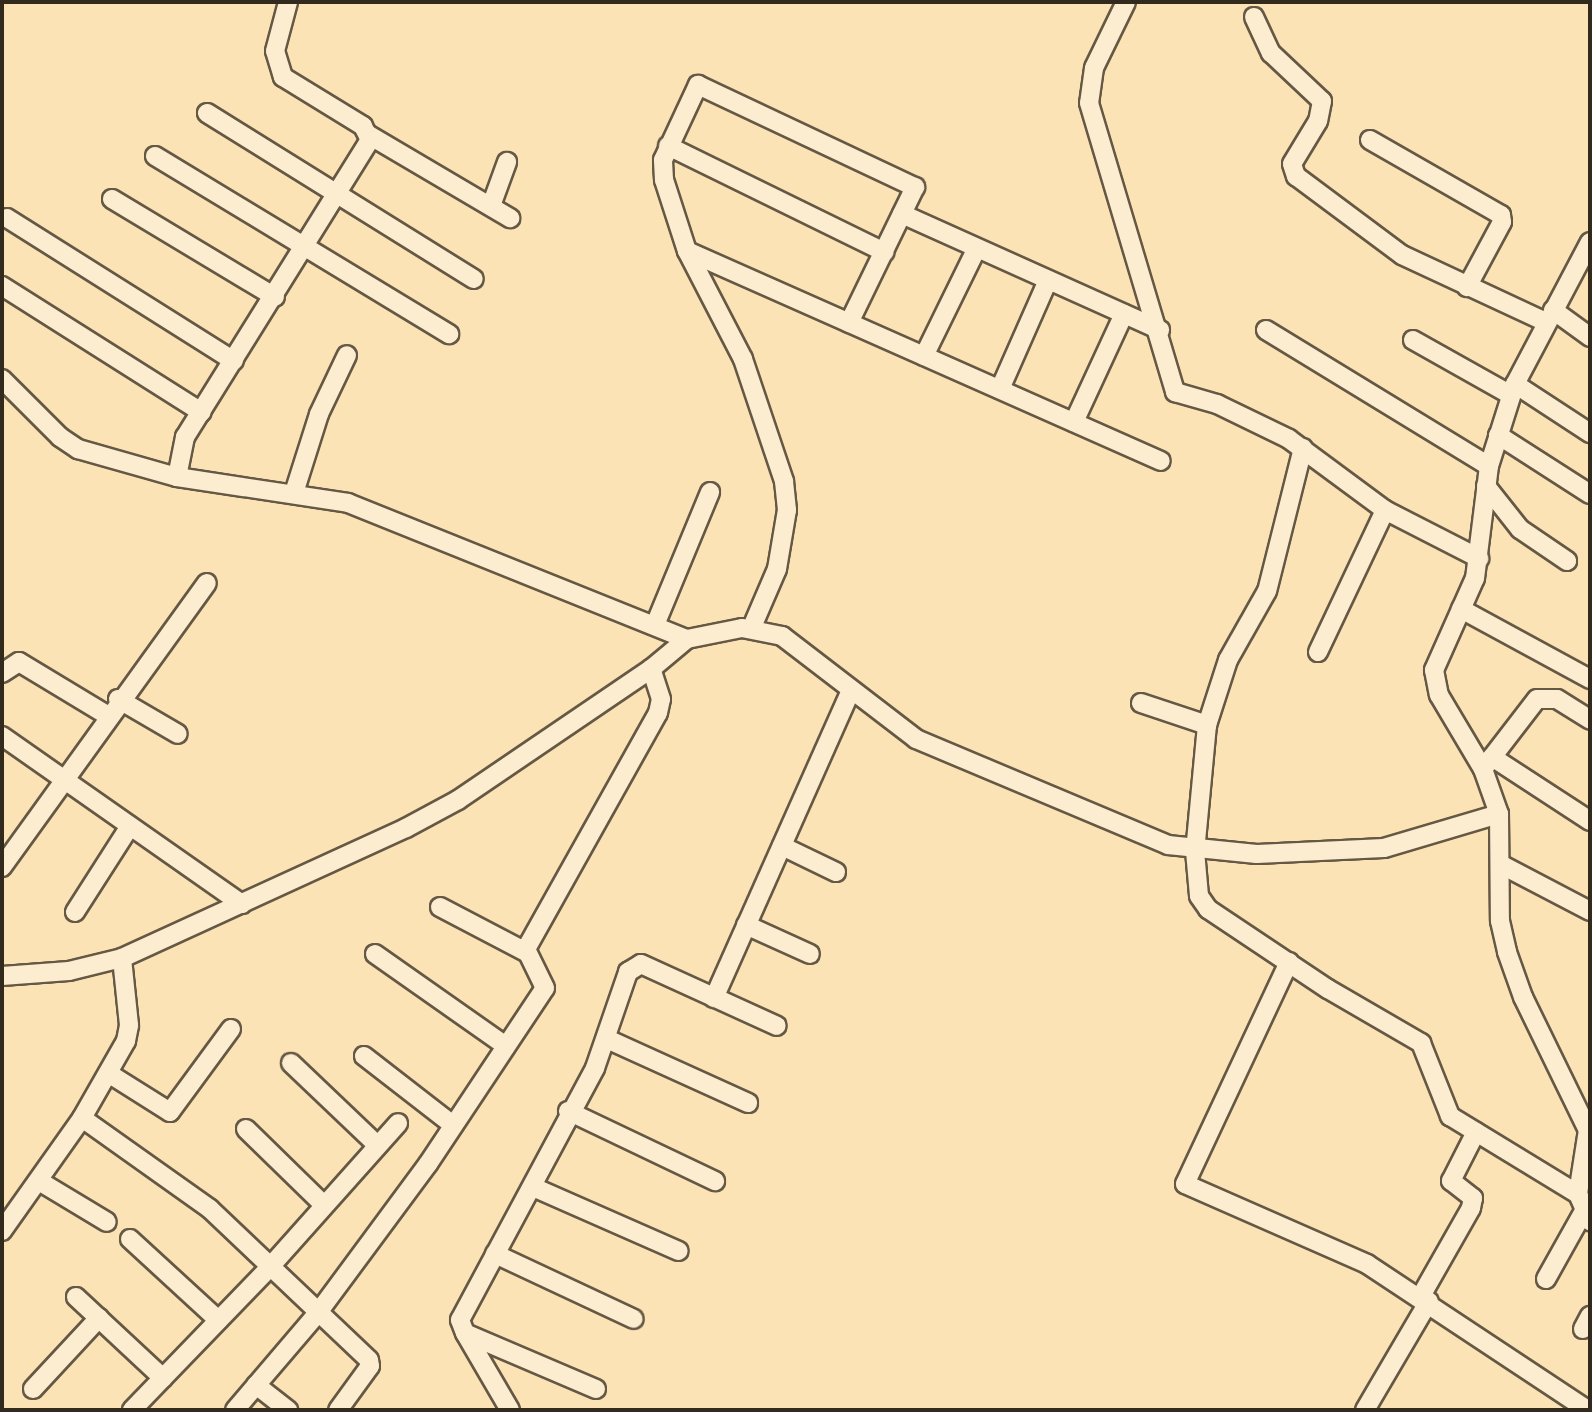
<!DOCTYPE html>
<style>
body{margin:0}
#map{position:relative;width:1592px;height:1412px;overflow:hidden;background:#fbe3b6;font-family:Vollkorn,serif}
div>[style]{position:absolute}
.roads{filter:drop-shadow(2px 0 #655844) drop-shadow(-2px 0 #655844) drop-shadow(0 2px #655844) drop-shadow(0 -2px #655844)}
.minor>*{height:18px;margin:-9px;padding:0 9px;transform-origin:9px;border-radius:9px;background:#fcedd0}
span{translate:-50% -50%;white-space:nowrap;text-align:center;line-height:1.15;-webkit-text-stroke:6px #fcedd0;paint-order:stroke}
.frame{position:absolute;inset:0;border:4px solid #332a1e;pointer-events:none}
</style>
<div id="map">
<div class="roads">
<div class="minor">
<i style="left:1126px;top:2px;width:73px;rotate:115.9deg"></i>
<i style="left:1094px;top:68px;width:35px;rotate:98deg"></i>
<i style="left:1089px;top:103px;width:302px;rotate:73.4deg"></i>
<i style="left:1175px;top:392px;width:44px;rotate:15.9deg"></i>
<i style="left:1217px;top:404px;width:80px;rotate:25.9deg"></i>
<i style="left:1289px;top:439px;width:119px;rotate:36.5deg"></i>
<i style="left:1385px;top:510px;width:106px;rotate:27.1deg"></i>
<i style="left:1254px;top:17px;width:40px;rotate:65deg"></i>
<i style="left:1271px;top:53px;width:70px;rotate:43.3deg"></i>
<i style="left:1322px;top:101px;width:20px;rotate:101deg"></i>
<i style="left:1318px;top:121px;width:50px;rotate:121.2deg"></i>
<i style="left:1292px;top:164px;width:13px;rotate:72deg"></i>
<i style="left:1296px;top:176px;width:132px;rotate:36.7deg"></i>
<i style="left:1402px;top:255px;width:159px;rotate:25deg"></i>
<i style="left:207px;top:113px;width:314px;rotate:31.9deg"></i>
<i style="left:369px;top:135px;width:164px;rotate:30.5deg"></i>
<i style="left:1370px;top:140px;width:151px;rotate:29.8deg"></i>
<i style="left:1501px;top:215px;width:7px;rotate:82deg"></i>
<i style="left:1502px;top:222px;width:74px;rotate:118.3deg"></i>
<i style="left:668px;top:146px;width:241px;rotate:26.1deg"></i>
<i style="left:155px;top:156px;width:344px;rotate:31.2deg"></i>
<i style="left:112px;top:199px;width:190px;rotate:31deg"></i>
<i style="left:491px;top:206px;width:47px;rotate:-70deg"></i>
<i style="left:902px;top:214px;width:283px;rotate:24.2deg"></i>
<i style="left:7px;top:218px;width:268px;rotate:32.2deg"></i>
<i style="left:1590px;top:242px;width:161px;rotate:117.8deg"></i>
<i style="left:1515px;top:384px;width:86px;rotate:107.6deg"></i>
<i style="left:1489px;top:466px;width:113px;rotate:97.1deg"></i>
<i style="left:1475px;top:578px;width:101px;rotate:114deg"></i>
<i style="left:1434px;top:670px;width:25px;rotate:79deg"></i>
<i style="left:1439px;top:695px;width:86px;rotate:59.3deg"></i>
<i style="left:1483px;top:769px;width:48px;rotate:70.4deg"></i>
<i style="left:1499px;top:814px;width:107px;rotate:89.5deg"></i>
<i style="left:1500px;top:921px;width:32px;rotate:77deg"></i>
<i style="left:1507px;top:952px;width:48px;rotate:70.4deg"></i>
<i style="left:1523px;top:997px;width:148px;rotate:64deg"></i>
<i style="left:1588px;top:1130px;width:65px;rotate:98.9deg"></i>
<i style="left:1578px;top:1194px;width:30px;rotate:66deg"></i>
<i style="left:687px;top:251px;width:518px;rotate:23.9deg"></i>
<i style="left:2px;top:286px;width:236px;rotate:32.3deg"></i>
<i style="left:1553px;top:310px;width:46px;rotate:36.1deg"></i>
<i style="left:1266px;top:330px;width:261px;rotate:31.4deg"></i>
<i style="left:1413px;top:340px;width:112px;rotate:29.3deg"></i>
<i style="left:924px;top:356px;width:120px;rotate:-63.9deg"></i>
<i style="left:2px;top:379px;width:82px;rotate:45deg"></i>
<i style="left:60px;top:437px;width:22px;rotate:34deg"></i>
<i style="left:78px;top:449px;width:103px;rotate:15.8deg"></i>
<i style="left:177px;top:477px;width:173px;rotate:8.6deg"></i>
<i style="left:348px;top:503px;width:365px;rotate:21.9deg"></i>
<i style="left:1515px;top:384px;width:90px;rotate:33.2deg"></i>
<i style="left:1000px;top:389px;width:119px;rotate:-66.2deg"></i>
<i style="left:1074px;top:422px;width:119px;rotate:-65.2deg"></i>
<i style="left:1498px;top:435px;width:109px;rotate:32.7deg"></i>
<i style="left:1303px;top:448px;width:147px;rotate:104.1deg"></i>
<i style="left:1267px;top:591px;width:79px;rotate:119.5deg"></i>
<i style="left:1228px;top:660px;width:68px;rotate:107.9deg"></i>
<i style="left:1207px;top:725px;width:127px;rotate:95.4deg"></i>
<i style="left:1195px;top:851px;width:45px;rotate:84.9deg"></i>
<i style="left:1199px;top:896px;width:16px;rotate:55deg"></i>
<i style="left:1208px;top:909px;width:144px;rotate:33.7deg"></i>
<i style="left:1328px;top:989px;width:108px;rotate:30.1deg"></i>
<i style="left:1421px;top:1043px;width:79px;rotate:68.3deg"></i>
<i style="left:1450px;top:1116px;width:150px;rotate:31.4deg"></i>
<i style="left:177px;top:477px;width:41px;rotate:-78.7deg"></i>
<i style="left:185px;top:437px;width:350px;rotate:-58.1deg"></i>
<i style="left:370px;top:140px;width:16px;rotate:-117deg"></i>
<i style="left:363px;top:126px;width:94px;rotate:-148.5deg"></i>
<i style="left:283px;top:77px;width:27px;rotate:-107deg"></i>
<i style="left:275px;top:51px;width:51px;rotate:-75.1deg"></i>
<i style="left:1486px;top:486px;width:55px;rotate:51.7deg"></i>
<i style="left:1520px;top:529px;width:57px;rotate:34.2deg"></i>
<i style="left:294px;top:493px;width:83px;rotate:-72.4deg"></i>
<i style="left:319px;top:414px;width:65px;rotate:-64.6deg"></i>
<i style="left:1461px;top:609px;width:147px;rotate:28.5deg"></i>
<i style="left:655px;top:625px;width:144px;rotate:-67.5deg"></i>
<i style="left:752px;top:627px;width:63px;rotate:-66.7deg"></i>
<i style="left:777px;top:569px;width:60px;rotate:-80.4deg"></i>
<i style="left:787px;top:510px;width:29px;rotate:-96deg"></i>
<i style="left:784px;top:481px;width:129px;rotate:-108.6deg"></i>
<i style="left:743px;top:359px;width:122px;rotate:-117.4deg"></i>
<i style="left:687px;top:251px;width:75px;rotate:-107.9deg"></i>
<i style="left:664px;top:180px;width:20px;rotate:-93deg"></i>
<i style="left:663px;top:160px;width:83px;rotate:-65deg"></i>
<i style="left:698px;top:85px;width:240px;rotate:25.2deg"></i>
<i style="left:915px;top:187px;width:151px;rotate:115.9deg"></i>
<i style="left:1318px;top:652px;width:157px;rotate:-64.7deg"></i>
<i style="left:2px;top:673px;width:20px;rotate:-33deg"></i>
<i style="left:19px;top:662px;width:103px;rotate:31.1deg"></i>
<i style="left:118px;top:699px;width:69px;rotate:30.3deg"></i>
<i style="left:1141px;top:703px;width:70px;rotate:18.4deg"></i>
<i style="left:2px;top:736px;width:293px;rotate:35deg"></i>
<i style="left:1492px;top:757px;width:117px;rotate:33.1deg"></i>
<i style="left:1483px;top:769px;width:88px;rotate:-52.4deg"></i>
<i style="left:1537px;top:699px;width:20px"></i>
<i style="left:1557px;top:699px;width:39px;rotate:32deg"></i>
<i style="left:782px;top:846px;width:60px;rotate:25.7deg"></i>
<i style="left:1502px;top:865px;width:99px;rotate:27.6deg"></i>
<i style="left:2px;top:867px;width:350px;rotate:-54.2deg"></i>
<i style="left:440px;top:907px;width:97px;rotate:27.6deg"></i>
<i style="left:75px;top:912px;width:102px;rotate:-57.4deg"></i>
<i style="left:746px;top:925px;width:70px;rotate:24.4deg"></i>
<i style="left:375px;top:954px;width:160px;rotate:35.1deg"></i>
<i style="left:1289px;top:962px;width:245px;rotate:115.1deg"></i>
<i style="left:1185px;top:1184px;width:199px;rotate:23.7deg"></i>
<i style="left:1367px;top:1264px;width:265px;rotate:33.5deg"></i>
<i style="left:2px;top:976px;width:67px;rotate:-4.3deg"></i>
<i style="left:69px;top:971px;width:55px;rotate:-13.8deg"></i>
<i style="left:122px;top:958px;width:312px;rotate:-24.6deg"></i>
<i style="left:406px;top:828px;width:59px;rotate:-28.3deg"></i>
<i style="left:458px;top:800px;width:233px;rotate:-34.2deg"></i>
<i style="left:651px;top:669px;width:47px;rotate:-39.8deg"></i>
<i style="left:687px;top:639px;width:56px;rotate:-11.3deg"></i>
<i style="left:742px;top:628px;width:41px;rotate:11.3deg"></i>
<i style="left:782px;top:636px;width:169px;rotate:37.5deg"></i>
<i style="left:916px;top:739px;width:273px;rotate:22.8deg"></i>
<i style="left:1168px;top:845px;width:89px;rotate:5.8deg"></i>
<i style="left:1257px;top:854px;width:127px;rotate:-2.7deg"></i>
<i style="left:1384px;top:848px;width:120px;rotate:-16.5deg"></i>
<i style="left:714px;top:998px;width:337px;rotate:-66deg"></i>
<i style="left:607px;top:1039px;width:155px;rotate:24.4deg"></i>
<i style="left:364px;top:1056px;width:113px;rotate:37.8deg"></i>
<i style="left:291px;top:1063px;width:119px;rotate:43.6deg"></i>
<i style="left:108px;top:1073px;width:73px;rotate:32.2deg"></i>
<i style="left:170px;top:1112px;width:103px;rotate:-53.7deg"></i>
<i style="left:568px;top:1111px;width:163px;rotate:25.5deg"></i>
<i style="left:82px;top:1118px;width:157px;rotate:35.4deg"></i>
<i style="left:210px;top:1209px;width:219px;rotate:43.5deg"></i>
<i style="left:369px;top:1360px;width:6px;rotate:81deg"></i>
<i style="left:370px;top:1366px;width:54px;rotate:126deg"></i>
<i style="left:246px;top:1129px;width:109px;rotate:44.3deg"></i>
<i style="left:39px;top:1181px;width:79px;rotate:31.1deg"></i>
<i style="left:533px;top:1187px;width:159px;rotate:23.7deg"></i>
<i style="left:2px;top:1231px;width:138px;rotate:-54.7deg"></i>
<i style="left:82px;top:1118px;width:89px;rotate:-60.3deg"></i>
<i style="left:126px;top:1041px;width:16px;rotate:-79deg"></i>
<i style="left:129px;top:1025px;width:67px;rotate:-96deg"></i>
<i style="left:130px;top:1239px;width:120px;rotate:42.6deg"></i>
<i style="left:495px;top:1254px;width:153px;rotate:25.1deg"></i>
<i style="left:1546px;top:1279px;width:78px;rotate:-60.8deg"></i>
<i style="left:1421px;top:1296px;width:101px;rotate:-60.4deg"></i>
<i style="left:1471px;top:1208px;width:10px;rotate:-79deg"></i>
<i style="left:1473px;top:1198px;width:28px;rotate:-142deg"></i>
<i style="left:1451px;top:1181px;width:55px;rotate:-63deg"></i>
<i style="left:76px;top:1297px;width:119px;rotate:43deg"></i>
<i style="left:1583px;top:1329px;width:15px;rotate:-62deg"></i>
<i style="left:465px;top:1333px;width:89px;rotate:59.7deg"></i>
<i style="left:256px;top:1385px;width:41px;rotate:38deg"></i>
<i style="left:33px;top:1389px;width:97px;rotate:-47.1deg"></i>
<i style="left:596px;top:1389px;width:142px;rotate:-156.9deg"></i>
<i style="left:465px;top:1333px;width:14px;rotate:-111deg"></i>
<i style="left:460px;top:1320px;width:286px;rotate:-61.8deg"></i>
<i style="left:595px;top:1068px;width:102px;rotate:-71deg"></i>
<i style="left:628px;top:972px;width:15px;rotate:-32deg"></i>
<i style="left:641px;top:964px;width:149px;rotate:24.5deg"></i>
<i style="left:132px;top:1410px;width:197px;rotate:-46deg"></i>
<i style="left:269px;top:1268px;width:194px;rotate:-48.3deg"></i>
<i style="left:235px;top:1410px;width:126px;rotate:-49.5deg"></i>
<i style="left:317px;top:1314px;width:187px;rotate:-53.5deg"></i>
<i style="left:428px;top:1164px;width:211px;rotate:-56.4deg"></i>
<i style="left:545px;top:988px;width:43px;rotate:-116deg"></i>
<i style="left:526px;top:949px;width:270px;rotate:-60.8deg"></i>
<i style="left:658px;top:713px;width:14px;rotate:-78deg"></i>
<i style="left:661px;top:699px;width:32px;rotate:-108deg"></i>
<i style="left:1365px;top:1410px;width:126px;rotate:-59.6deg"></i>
</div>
</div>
<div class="frame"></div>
</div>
